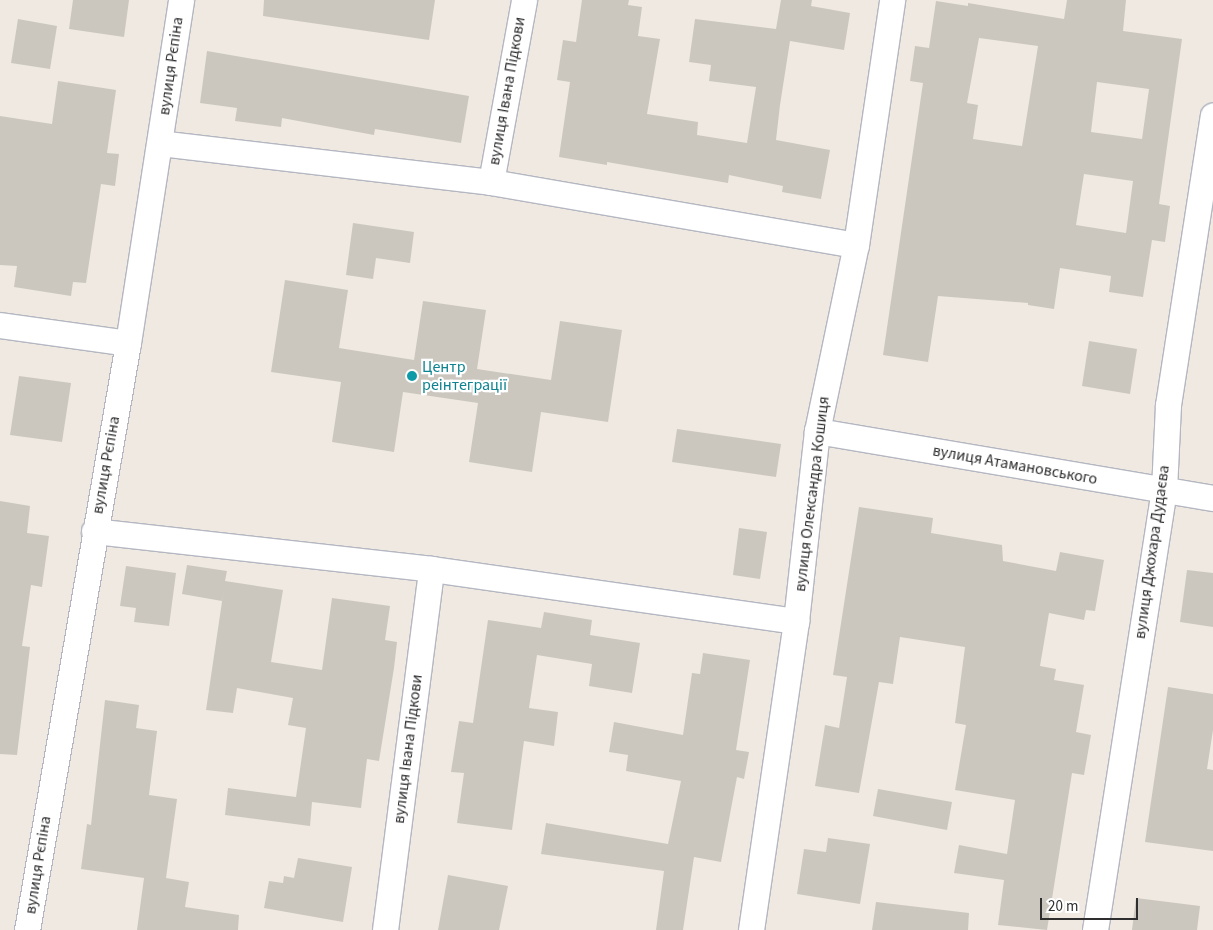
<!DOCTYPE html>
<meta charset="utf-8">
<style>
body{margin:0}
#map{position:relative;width:1213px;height:930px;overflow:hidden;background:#efe9e1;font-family:"Source Sans 3",sans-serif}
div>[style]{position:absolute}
.building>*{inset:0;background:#cbc7bf}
.roads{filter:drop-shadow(1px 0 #b4b7c1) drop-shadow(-1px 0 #b4b7c1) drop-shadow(0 1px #b4b7c1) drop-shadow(0 -1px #b4b7c1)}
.street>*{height:25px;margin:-12.5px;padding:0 12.5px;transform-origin:12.5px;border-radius:12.5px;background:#fff}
.dots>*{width:14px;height:14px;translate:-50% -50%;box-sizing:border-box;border:2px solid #fff;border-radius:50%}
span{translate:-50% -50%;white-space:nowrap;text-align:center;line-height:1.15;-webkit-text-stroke:4.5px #fff;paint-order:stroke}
.street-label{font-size:16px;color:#2e2e2e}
.culture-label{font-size:16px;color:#0d838f}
.left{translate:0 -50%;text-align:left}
.scale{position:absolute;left:1040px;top:898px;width:98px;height:22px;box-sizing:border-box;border:2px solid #2e2e2e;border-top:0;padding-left:6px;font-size:15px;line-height:18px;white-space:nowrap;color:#2e2e2e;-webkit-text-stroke:4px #fff;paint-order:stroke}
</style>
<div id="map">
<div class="building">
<i style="clip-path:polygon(73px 0,129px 0,124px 37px,69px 29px)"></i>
<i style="clip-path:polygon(264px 0,435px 0,429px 40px,263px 16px)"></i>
<i style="clip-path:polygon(582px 0,629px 0,628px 5px,642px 7px,638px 36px,660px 39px,647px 114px,698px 122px,697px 135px,747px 143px,756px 87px,709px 81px,711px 65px,689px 62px,695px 19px,776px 29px,781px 0,812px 0,811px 6px,850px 13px,844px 50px,790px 41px,780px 105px,776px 140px,830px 150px,821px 199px,782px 192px,783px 186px,729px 175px,728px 183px,607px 162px,607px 165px,559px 157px,570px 82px,557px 80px,563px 40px,576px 42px)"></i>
<i style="clip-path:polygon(evenodd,1067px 0,1126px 0,1123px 31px,1182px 39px,1159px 204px,1170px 206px,1165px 242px,1152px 240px,1143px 297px,1109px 292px,1111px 276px,1060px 268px,1054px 309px,1028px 305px,1028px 303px,938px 296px,928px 362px,883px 355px,923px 83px,910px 81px,915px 46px,929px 48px,936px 1px,968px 6px,968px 3px,1064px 19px,1067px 0,979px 38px,1038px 46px,1022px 146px,973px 139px,978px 105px,967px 103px,979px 38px,1067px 0,1097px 82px,1149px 89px,1142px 139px,1091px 132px,1097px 82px,1067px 0,1084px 174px,1133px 181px,1126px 233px,1076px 225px,1084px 174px)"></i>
<i style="clip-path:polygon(18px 19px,57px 26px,50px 69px,11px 63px)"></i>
<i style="clip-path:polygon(207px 51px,469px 96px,461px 143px,375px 129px,374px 135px,282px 118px,281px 127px,235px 121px,237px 108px,200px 103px)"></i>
<i style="clip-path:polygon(58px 81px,116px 90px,107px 153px,119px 154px,115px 186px,101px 184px,86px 283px,73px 282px,71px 296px,14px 287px,17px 266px,0 265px,0 116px,52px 124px)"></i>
<i style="clip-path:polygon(353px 223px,414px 232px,410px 263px,376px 258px,373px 279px,346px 275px)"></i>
<i style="clip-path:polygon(285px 280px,348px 290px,339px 348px,414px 360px,423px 301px,486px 310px,477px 369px,551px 380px,560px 321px,622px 330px,608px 422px,541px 412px,532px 472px,469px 462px,478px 403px,403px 392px,394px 452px,332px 442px,341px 382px,271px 372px)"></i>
<i style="clip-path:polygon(1089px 341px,1137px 349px,1130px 394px,1082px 386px)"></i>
<i style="clip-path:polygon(19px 376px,71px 383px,62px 442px,10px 435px)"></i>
<i style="clip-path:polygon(677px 429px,781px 444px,776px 477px,672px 462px)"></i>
<i style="clip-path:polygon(0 501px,30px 506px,27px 533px,49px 536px,42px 587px,31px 585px,22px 646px,30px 647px,17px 755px,0 754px)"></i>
<i style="clip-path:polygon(859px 507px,933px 518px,931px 533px,1002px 545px,1003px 561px,1056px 571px,1060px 552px,1104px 560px,1095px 611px,1086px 610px,1084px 620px,1049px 613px,1040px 666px,1056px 669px,1054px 680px,1084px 685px,1076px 732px,1091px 735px,1084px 775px,1072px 773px,1047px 930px,998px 925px,1004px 880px,954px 873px,959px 845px,1007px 854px,1015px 800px,955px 790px,966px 725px,955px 723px,965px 647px,900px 637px,893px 684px,879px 682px,859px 793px,815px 786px,825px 725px,839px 728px,847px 677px,833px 675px)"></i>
<i style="clip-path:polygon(739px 528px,767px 532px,760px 579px,733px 575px)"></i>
<i style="clip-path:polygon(187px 565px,227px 571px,225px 581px,283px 590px,271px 662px,322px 670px,332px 598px,390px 606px,385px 640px,397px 642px,394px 668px,379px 761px,367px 759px,361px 808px,312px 802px,310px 826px,225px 815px,228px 788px,296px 797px,306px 728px,288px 725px,293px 698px,237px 688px,233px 713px,206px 710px,224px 588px,222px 601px,182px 594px)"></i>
<i style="clip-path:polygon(126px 566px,176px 573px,169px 626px,134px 622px,136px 608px,120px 606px)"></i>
<i style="clip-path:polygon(1187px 570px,1213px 573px,1213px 627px,1180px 622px)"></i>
<i style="clip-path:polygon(544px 612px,592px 620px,590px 635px,640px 643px,632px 693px,589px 686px,592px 664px,537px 655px,529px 708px,558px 712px,554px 746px,524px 741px,512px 830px,457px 823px,464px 773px,451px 772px,459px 721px,473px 723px,488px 620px,541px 628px)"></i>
<i style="clip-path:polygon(703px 653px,750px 660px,736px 750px,749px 752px,744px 779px,737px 777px,721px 862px,694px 857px,683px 930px,656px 930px,664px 871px,541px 854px,546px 823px,668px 844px,681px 781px,626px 771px,628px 755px,609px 752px,614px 722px,683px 735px,692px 673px,700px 674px)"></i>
<i style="clip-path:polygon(1168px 687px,1213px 694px,1213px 730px,1207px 769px,1213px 770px,1213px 851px,1145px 842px)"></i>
<i style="clip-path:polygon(105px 700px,139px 705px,136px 728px,157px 731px,149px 795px,177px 799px,166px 878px,189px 882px,185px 907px,239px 915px,238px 930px,137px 930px,144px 878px,81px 869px,87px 824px,91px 825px)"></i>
<i style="clip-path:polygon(878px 789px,952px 802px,947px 830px,873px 816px)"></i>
<i style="clip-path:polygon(828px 838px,870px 844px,860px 904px,797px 894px,804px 849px,826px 852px)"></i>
<i style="clip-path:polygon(298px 858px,352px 867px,343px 922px,264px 908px,269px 881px,283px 883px,284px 876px,294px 878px)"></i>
<i style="clip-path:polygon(448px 875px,508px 886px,499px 930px,438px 930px)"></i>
<i style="clip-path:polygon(1136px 898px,1200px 906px,1197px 930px,1132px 930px)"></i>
<i style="clip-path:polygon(876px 902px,969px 913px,968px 930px,872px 930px)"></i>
</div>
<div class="roads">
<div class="street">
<i style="left:160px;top:143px;width:333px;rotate:6.7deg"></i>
<i style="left:491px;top:182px;width:370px;rotate:9.8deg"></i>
<i style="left:491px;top:182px;width:185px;rotate:-79.7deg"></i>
<i style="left:0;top:325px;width:129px;rotate:8deg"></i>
<i style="left:817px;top:431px;width:402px;rotate:9.6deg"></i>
<i style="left:94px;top:531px;width:339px;rotate:6.4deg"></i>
<i style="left:431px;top:569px;width:369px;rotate:8.1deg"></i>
<i style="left:27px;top:930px;width:596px;rotate:-80.24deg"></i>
<i style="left:128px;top:343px;width:347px;rotate:-81.2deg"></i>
<i style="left:385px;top:930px;width:364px;rotate:-82.7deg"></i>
<i style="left:751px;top:930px;width:312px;rotate:-81.7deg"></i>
<i style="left:796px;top:621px;width:191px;rotate:-83.7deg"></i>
<i style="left:817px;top:431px;width:190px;rotate:-78.2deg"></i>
<i style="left:856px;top:245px;width:248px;rotate:-81.6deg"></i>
<i style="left:1095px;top:930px;width:445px;rotate:-81.1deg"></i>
<i style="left:1164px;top:490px;width:85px;rotate:-87.3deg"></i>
<i style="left:1168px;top:405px;width:293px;rotate:-81.2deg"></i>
</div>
</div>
<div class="dots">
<i style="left:412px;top:376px;background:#0f9aa8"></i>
</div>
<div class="street-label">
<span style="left:171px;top:66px;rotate:-82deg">вулиця Рєпіна</span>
<span style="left:507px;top:91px;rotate:-80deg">вулиця Івана Підкови</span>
<span style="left:106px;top:465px;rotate:-80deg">вулиця Рєпіна</span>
<span style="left:1015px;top:465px;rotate:10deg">вулиця Атамановського</span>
<span style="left:812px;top:494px;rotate:-83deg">вулиця Олександра Кошиця</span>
<span style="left:1152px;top:552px;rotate:-82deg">вулиця Джохара Дудаєва</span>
<span style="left:408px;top:749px;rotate:-83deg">вулиця Івана Підкови</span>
<span style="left:38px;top:865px;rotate:-81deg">вулиця Рєпіна</span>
</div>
<div class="culture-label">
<span class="left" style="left:422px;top:376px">Центр<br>реінтеграції</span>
</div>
<div class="scale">20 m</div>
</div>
